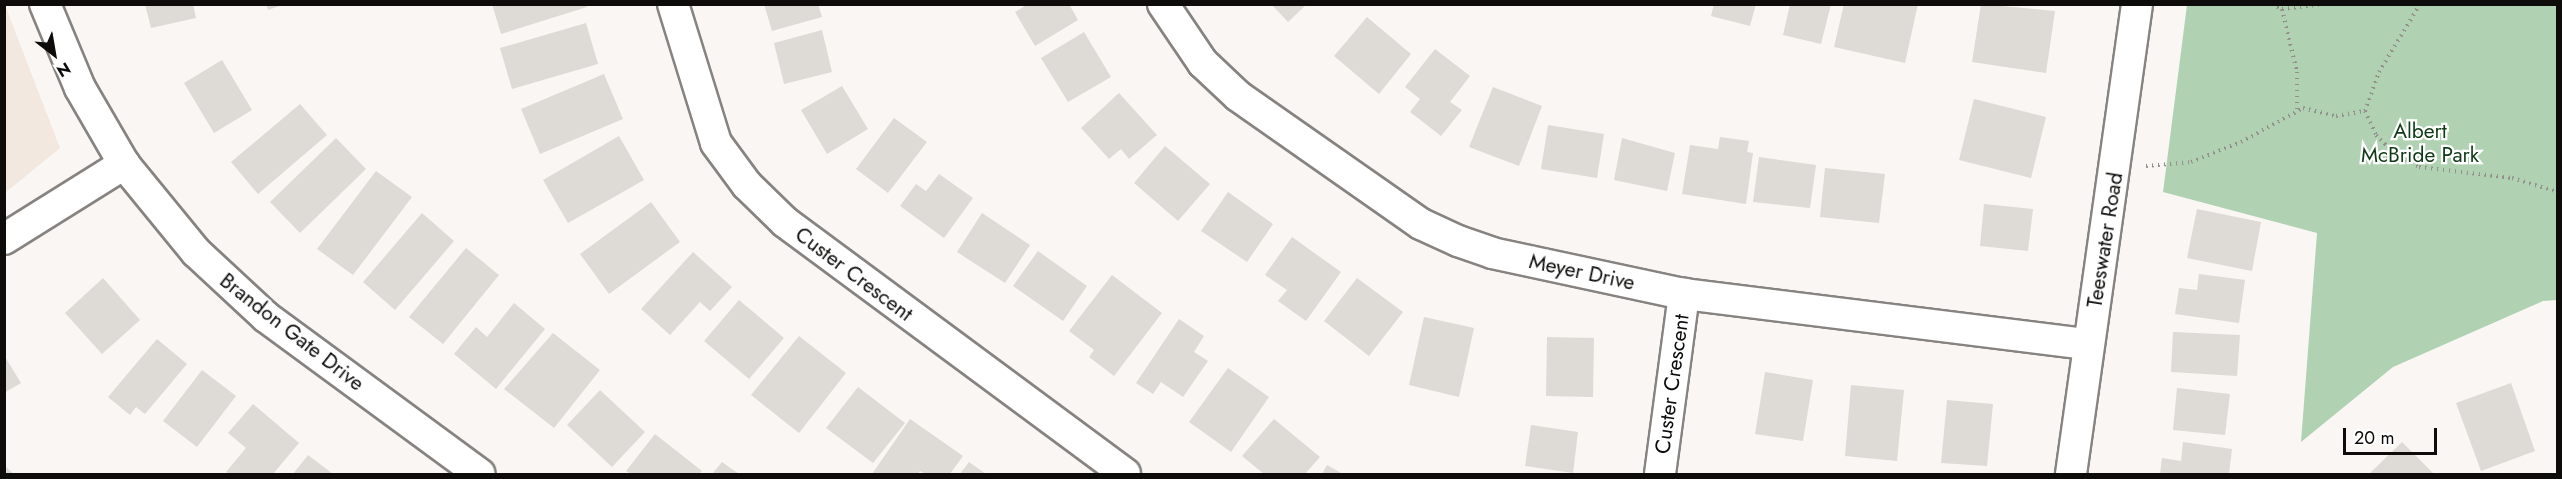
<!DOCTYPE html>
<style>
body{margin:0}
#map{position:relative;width:2562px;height:479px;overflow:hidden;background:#faf6f3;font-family:Jost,sans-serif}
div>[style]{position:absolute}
.built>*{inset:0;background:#f2e8e0}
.green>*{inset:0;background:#b0d2b2}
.building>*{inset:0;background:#dedad6}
.path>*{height:4px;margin-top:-2px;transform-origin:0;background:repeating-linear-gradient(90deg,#93908e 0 1.5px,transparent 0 6px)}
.roads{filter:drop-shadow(2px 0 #868380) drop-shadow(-2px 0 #868380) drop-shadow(0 2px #868380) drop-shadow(0 -2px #868380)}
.street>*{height:30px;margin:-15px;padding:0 15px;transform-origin:15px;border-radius:15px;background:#fff}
span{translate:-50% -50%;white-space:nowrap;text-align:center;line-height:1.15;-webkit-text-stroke:4.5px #fff;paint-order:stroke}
.park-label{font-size:21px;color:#0e3a16}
.street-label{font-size:21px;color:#0d0c0b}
.frame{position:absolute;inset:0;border:6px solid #0d0c0b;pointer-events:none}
.north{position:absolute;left:24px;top:24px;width:60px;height:60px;-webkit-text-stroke:4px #fff;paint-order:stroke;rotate:149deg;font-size:16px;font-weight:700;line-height:24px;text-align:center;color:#0d0c0b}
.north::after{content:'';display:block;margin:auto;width:21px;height:27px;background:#0d0c0b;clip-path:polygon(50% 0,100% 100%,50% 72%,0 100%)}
.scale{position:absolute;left:2343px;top:428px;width:94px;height:27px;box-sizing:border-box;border:3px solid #0d0c0b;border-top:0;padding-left:8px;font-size:18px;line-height:21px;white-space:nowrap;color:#0d0c0b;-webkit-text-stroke:4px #fff;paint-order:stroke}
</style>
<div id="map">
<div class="built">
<i style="clip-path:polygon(5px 5px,60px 148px,5px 193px,4px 5px)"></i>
</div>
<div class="green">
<i style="clip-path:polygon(2187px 5px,2557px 5px,2557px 300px,2543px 301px,2393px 367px,2301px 442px,2317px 233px,2163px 192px)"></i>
</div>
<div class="building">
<i style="clip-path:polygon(145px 4px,193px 4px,196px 18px,151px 28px)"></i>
<i style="clip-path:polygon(266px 4px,282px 4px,282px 5px,268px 10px)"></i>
<i style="clip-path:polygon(492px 4px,586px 4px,587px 7px,501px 34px)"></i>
<i style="clip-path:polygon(764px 4px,818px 4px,822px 17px,772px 31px)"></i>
<i style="clip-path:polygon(1028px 4px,1069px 4px,1078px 20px,1035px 46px,1015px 12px)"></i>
<i style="clip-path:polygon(1271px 4px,1307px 4px,1288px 22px)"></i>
<i style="clip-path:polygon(1714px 4px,1756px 4px,1750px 26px,1711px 16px)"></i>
<i style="clip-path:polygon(1790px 4px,1831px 4px,1821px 44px,1783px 35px)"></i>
<i style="clip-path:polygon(1844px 4px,1918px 4px,1905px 63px,1834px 47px)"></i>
<i style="clip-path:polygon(1981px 4px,2055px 11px,2046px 73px,1972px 62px)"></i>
<i style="clip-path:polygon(1367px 17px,1411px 54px,1379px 94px,1334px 56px)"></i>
<i style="clip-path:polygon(586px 23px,598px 64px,512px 89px,500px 48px)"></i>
<i style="clip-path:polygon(822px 30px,832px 72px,784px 84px,774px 43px)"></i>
<i style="clip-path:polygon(1084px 32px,1111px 77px,1068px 102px,1041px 58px)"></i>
<i style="clip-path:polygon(1435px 49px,1470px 76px,1450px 102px,1462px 110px,1441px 136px,1410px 112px,1420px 99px,1405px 87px)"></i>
<i style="clip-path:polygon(222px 60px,252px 110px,214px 133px,184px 83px)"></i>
<i style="clip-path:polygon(604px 74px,623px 119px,540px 154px,521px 109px)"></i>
<i style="clip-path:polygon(842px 86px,868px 129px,827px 154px,801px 110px)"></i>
<i style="clip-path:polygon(1493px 87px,1542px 106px,1519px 166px,1469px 147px)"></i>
<i style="clip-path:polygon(1119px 93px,1157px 135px,1129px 159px,1121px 149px,1109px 159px,1081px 128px)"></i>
<i style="clip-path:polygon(1974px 99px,2046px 117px,2031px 178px,1959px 160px)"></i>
<i style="clip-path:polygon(300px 104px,327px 135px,258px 194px,231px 162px)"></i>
<i style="clip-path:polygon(894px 118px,927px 142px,888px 193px,856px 169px)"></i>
<i style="clip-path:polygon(1548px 125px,1604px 134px,1597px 178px,1541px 169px)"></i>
<i style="clip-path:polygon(619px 136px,644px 180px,568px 223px,543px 180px)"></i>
<i style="clip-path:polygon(1720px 137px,1749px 141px,1747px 152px,1753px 153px,1746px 204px,1682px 194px,1690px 145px,1718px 149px)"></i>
<i style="clip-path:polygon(336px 138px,366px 169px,300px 233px,270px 202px)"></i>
<i style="clip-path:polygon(1622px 138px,1675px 153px,1667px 191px,1614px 180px)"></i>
<i style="clip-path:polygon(1165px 146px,1210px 184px,1178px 221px,1134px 183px)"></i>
<i style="clip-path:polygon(1759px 157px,1816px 165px,1810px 208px,1753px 202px)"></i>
<i style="clip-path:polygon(1825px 168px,1885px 174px,1879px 223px,1820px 217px)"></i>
<i style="clip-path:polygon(376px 171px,412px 197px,353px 275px,317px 249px)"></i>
<i style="clip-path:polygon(939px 174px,973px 198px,944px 238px,900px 206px,916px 184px,926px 191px)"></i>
<i style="clip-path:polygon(1228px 192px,1273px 224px,1247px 262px,1201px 231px)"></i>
<i style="clip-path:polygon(651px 202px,680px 242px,609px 294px,580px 254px)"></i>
<i style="clip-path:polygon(1984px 204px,2033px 209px,2028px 251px,1980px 246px)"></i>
<i style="clip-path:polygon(2197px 209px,2261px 222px,2252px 271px,2187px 258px)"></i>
<i style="clip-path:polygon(422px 213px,454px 241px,395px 310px,363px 282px)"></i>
<i style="clip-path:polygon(982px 213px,1030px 245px,1005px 283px,957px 252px)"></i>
<i style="clip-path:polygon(1292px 237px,1341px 272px,1306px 321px,1278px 301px,1287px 290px,1265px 275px)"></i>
<i style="clip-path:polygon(466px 248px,499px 275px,443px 344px,409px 317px)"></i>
<i style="clip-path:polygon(1038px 251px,1087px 286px,1063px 321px,1013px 286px)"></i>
<i style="clip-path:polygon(693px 252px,732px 287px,710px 311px,700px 302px,670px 335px,641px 309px)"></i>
<i style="clip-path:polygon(2199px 274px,2245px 280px,2239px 323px,2175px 314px,2179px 288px,2197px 290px)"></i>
<i style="clip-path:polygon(1112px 275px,1162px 313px,1114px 376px,1089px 357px,1094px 350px,1069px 331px)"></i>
<i style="clip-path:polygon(103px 278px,140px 320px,102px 354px,65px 313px)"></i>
<i style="clip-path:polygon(1357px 278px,1403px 312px,1369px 356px,1324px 321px)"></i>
<i style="clip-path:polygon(739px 300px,784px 338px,749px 379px,704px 341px)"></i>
<i style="clip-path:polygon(514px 303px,545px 329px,496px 389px,454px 354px,476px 327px,487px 337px)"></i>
<i style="clip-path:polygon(1424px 317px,1474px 328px,1459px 397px,1409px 385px)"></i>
<i style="clip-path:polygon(1179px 319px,1204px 336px,1194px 352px,1208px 361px,1183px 397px,1161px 382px,1153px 394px,1136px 383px)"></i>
<i style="clip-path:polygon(2173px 332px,2240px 335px,2237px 376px,2171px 372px)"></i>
<i style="clip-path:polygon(553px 333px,600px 370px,554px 428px,504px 389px)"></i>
<i style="clip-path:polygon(799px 336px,846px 373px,799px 433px,751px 395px)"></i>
<i style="clip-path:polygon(1547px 337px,1594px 338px,1593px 397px,1546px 396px)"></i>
<i style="clip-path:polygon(157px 339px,187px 364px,145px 414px,136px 407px,130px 415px,108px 397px)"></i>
<i style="clip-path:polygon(4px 355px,21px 383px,4px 393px)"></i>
<i style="clip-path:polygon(1228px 368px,1269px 397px,1231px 452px,1189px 422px)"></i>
<i style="clip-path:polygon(202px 370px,236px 396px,197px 447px,163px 421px)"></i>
<i style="clip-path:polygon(1765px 372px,1813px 380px,1803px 441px,1755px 434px)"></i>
<i style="clip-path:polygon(2511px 383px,2535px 451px,2481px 471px,2456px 403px)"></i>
<i style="clip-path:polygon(1851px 385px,1904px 390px,1897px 461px,1845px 456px)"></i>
<i style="clip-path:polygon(858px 387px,905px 423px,873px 463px,826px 428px)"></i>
<i style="clip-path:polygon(2177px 388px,2230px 394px,2225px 435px,2173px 430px)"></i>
<i style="clip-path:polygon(600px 390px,645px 432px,612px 467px,567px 425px)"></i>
<i style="clip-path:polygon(1947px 400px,1993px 404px,1987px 466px,1941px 463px)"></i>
<i style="clip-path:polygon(253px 404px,299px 443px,273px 474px,229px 474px,226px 472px,246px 448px,228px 433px)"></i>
<i style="clip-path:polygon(910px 419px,963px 456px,950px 474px,926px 474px,920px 471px,918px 474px,872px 474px)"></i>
<i style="clip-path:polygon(1274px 419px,1320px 457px,1305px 474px,1264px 474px,1242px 456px)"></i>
<i style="clip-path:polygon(1531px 425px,1578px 432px,1573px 473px,1525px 466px)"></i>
<i style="clip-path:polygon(655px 434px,702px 471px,699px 474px,631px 474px,626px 471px)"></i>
<i style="clip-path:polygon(2183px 442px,2232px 449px,2229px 474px,2160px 474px,2162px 458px,2181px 461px)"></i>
<i style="clip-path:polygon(2402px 442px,2434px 474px,2369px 474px)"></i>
<i style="clip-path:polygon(308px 455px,333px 474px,293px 474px)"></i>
<i style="clip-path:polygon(722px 462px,739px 474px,712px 474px)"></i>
<i style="clip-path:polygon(969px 462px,986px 474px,960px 474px)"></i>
<i style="clip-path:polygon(1327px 465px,1343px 474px,1322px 474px)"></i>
<i style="clip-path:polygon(5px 466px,14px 474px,5px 474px)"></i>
</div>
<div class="path">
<i style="left:2272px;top:4px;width:11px;rotate:27deg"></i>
<i style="left:2282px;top:9px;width:65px;rotate:76.6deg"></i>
<i style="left:2297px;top:72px;width:39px;rotate:90deg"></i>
<i style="left:2282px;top:9px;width:42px;rotate:-6.8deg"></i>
<i style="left:2365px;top:111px;width:41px;rotate:-70.3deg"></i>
<i style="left:2379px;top:72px;width:79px;rotate:-58.9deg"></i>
<i style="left:2146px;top:166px;width:45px;rotate:-5.1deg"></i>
<i style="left:2191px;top:162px;width:54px;rotate:-21.8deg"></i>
<i style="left:2241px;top:142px;width:71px;rotate:-28.7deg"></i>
<i style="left:2303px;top:108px;width:34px;rotate:14deg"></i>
<i style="left:2336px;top:116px;width:29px;rotate:-10deg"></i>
<i style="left:2365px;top:111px;width:26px;rotate:65deg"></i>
<i style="left:2376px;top:135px;width:27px;rotate:45deg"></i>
<i style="left:2395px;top:154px;width:27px;rotate:28deg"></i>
<i style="left:2419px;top:167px;width:94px;rotate:6.7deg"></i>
<i style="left:2512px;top:178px;width:48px;rotate:16.9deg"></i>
</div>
<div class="roads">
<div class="street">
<i style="left:45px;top:4px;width:91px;rotate:67.4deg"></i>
<i style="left:80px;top:88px;width:88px;rotate:59.9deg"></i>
<i style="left:124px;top:164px;width:114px;rotate:50.7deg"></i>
<i style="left:196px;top:252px;width:96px;rotate:42.9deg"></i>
<i style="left:266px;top:317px;width:265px;rotate:36.3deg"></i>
<i style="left:673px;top:4px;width:145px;rotate:72.8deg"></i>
<i style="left:716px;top:143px;width:52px;rotate:53.6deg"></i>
<i style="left:747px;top:185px;width:53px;rotate:44.2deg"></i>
<i style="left:785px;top:222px;width:423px;rotate:36.5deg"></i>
<i style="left:1163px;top:4px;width:71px;rotate:55.9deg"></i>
<i style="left:1203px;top:63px;width:48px;rotate:43.3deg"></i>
<i style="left:1238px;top:96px;width:223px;rotate:35deg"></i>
<i style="left:1421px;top:224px;width:41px;rotate:24.7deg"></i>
<i style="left:1458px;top:241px;width:36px;rotate:19deg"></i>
<i style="left:1492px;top:253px;width:196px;rotate:12.1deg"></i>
<i style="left:1684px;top:294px;width:407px;rotate:7.1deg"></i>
<i style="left:4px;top:239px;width:142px;rotate:-32deg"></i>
<i style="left:1660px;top:474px;width:182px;rotate:-82.4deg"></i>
<i style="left:2071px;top:474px;width:475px;rotate:-82deg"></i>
</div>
</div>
<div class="park-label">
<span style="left:2420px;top:143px">Albert<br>McBride Park</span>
</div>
<div class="street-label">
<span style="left:2105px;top:240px;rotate:-81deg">Teeswater Road</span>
<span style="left:1582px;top:272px;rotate:12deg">Meyer Drive</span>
<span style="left:854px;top:274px;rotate:37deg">Custer Crescent</span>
<span style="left:292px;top:332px;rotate:38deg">Brandon Gate Drive</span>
<span style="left:1672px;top:384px;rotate:-82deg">Custer Crescent</span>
</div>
<div class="frame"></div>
<div class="north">N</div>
<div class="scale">20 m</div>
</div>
